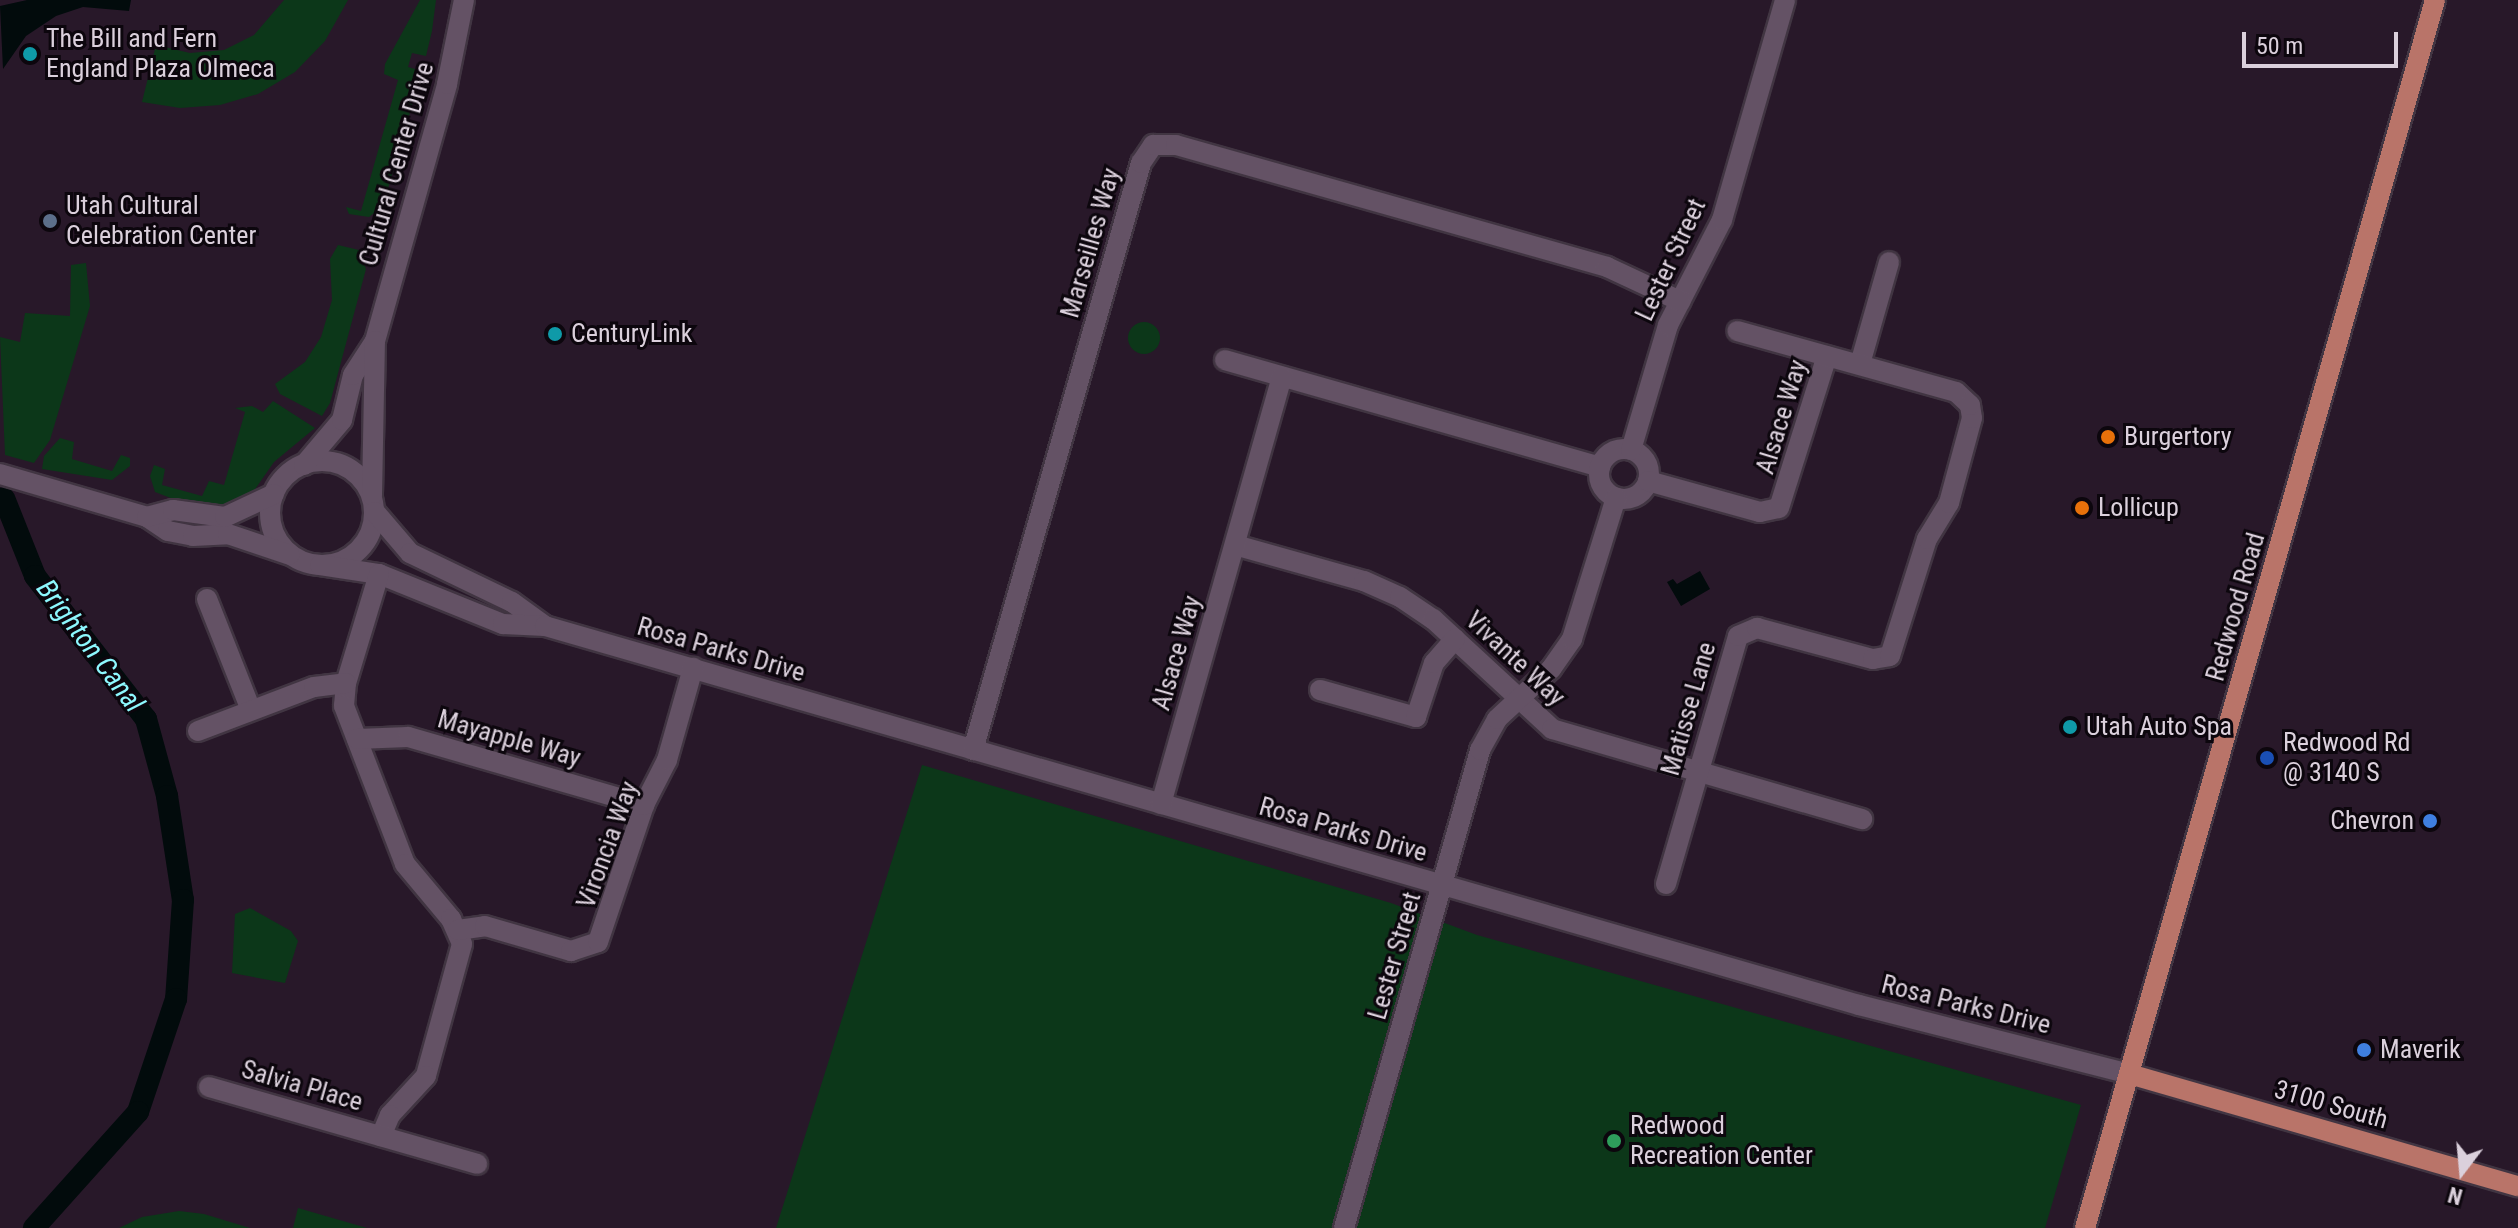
<!DOCTYPE html>
<style>
body{margin:0}
#map{position:relative;width:2518px;height:1228px;overflow:hidden;background:#281829;font-family:"Roboto Condensed",sans-serif}
div>[style]{position:absolute}
.green>*{inset:0;background:#0c3719}
.round{border-radius:50%}
.water>*{inset:0;background:#020b0c}
.canal>*{height:22px;margin:-11px;padding:0 11px;transform-origin:11px;border-radius:11px;background:#020b0c}
.roads{filter:drop-shadow(2px 0 #413542) drop-shadow(-2px 0 #413542) drop-shadow(0 2px #413542) drop-shadow(0 -2px #413542)}
.minor>*{height:20px;margin:-10px;padding:0 10px;transform-origin:10px;border-radius:10px;background:#645265}
.minor>.ring{margin:-10px;padding:0;box-sizing:content-box;background:none;border:20px solid #645265;border-radius:50%}
.major>*{height:20px;margin:-10px;padding:0 10px;transform-origin:10px;border-radius:10px;background:#b97469}
.dots>*{width:22px;height:22px;translate:-50% -50%;box-sizing:border-box;border:4px solid #0c060d;border-radius:50%}
span{translate:-50% -50%;white-space:nowrap;text-align:center;line-height:1.15;-webkit-text-stroke:6px #0c060d;paint-order:stroke}
.poi-label{font-size:26px;color:#dbd0dc}
.left{translate:0 -50%;text-align:left}
.right{translate:-100% -50%;text-align:right}
.street-label{font-size:26px;color:#dbd0dc}
.water-label{font-size:28px;color:#8df8fe;font-style:italic}
.north{position:absolute;left:2422px;top:1132px;width:80px;height:80px;-webkit-text-stroke:6px #0c060d;paint-order:stroke;rotate:196deg;font-size:22px;font-weight:700;line-height:32px;text-align:center;color:#dbd0dc}
.north::after{content:'';display:block;margin:auto;width:28px;height:36px;background:#dbd0dc;clip-path:polygon(50% 0,100% 100%,50% 72%,0 100%)}
.scale{position:absolute;left:2242px;top:32px;width:156px;height:36px;box-sizing:border-box;border:4px solid #dbd0dc;border-top:0;padding-left:10px;font-size:24px;line-height:28px;white-space:nowrap;color:#dbd0dc;-webkit-text-stroke:6px #0c060d;paint-order:stroke}
</style>
<div id="map">
<div class="green">
<i style="clip-path:polygon(284px 0,348px 0,325px 41px,295px 72px,258px 94px,220px 105px,180px 108px,142px 102px,156px 45px,190px 53px,224px 50px,254px 35px)"></i>
<i style="clip-path:polygon(420px 0,436px 0,432px 31px,426px 56px,412px 53px,408px 67px,422px 71px,383px 206px,369px 217px,349px 214px,346px 207px,361px 211px,398px 80px,384px 74px,385px 64px)"></i>
<i style="clip-path:polygon(338px 245px,359px 250px,366px 269px,330px 403px,322px 416px,280px 394px,275px 384px,305px 362px,321px 337px,332px 300px,330px 259px)"></i>
<i style="clip-path:polygon(86px 263px,90px 306px,50px 440px,34px 463px,5px 455px,0 337px,20px 342px,25px 313px,70px 316px,71px 265px)"></i>
<i class="round" style="left:1128px;top:322px;width:32px;height:32px"></i>
<i style="clip-path:polygon(273px 401px,315px 428px,274px 462px,249px 498px,228px 508px,197px 508px,155px 492px,150px 476px,154px 465px,165px 469px,162px 485px,202px 496px,209px 481px,224px 485px,245px 412px,235px 408px,252px 406px,263px 412px)"></i>
<i style="clip-path:polygon(60px 438px,74px 442px,72px 459px,112px 471px,121px 455px,130px 458px,130px 466px,112px 480px,42px 469px,44px 456px)"></i>
<i style="clip-path:polygon(922px 765px,1391px 903px,1477px 935px,2081px 1105px,2045px 1228px,776px 1228px)"></i>
<i style="clip-path:polygon(250px 908px,291px 931px,298px 941px,285px 983px,232px 973px,235px 914px)"></i>
<i style="clip-path:polygon(298px 1208px,367px 1228px,293px 1228px)"></i>
<i style="clip-path:polygon(179px 1211px,204px 1214px,250px 1228px,119px 1228px,142px 1217px)"></i>
</div>
<div class="water">
<i style="clip-path:polygon(27px 0,131px 0,129px 11px,83px 7px,56px 16px,26px 36px,3px 69px,0 6px)"></i>
<i style="clip-path:polygon(1700px 571px,1710px 589px,1681px 606px,1667px 582px,1673px 579px,1677px 584px)"></i>
</div>
<div class="canal">
<i style="left:4px;top:498px;width:84px;rotate:68.3deg"></i>
<i style="left:35px;top:576px;width:181px;rotate:52.2deg"></i>
<i style="left:146px;top:719px;width:80px;rotate:74.7deg"></i>
<i style="left:167px;top:796px;width:105px;rotate:81.3deg"></i>
<i style="left:183px;top:900px;width:99px;rotate:94deg"></i>
<i style="left:176px;top:999px;width:119px;rotate:108.6deg"></i>
<i style="left:138px;top:1112px;width:156px;rotate:131.9deg"></i>
</div>
<div class="roads">
<div class="minor">
<i style="left:1225px;top:360px;width:390px;rotate:15.9deg"></i>
<i style="left:1860px;top:364px;width:106px;rotate:-74.1deg"></i>
<i class="ring" style="left:1599px;top:449px;width:30px;height:30px"></i>
<i style="left:1631px;top:450px;width:130px;rotate:-73.5deg"></i>
<i style="left:1668px;top:325px;width:118px;rotate:-62.8deg"></i>
<i style="left:1722px;top:220px;width:229px;rotate:-74deg"></i>
<i class="ring" style="left:270px;top:461px;width:84px;height:84px"></i>
<i style="left:304px;top:465px;width:59px;rotate:-49.8deg"></i>
<i style="left:342px;top:420px;width:46px;rotate:-76.3deg"></i>
<i style="left:353px;top:375px;width:40px;rotate:-57.1deg"></i>
<i style="left:375px;top:341px;width:267px;rotate:-74.3deg"></i>
<i style="left:447px;top:84px;width:86px;rotate:-78.6deg"></i>
<i style="left:0;top:474px;width:153px;rotate:16.3deg"></i>
<i style="left:147px;top:517px;width:25px;rotate:34deg"></i>
<i style="left:168px;top:531px;width:25px;rotate:11deg"></i>
<i style="left:193px;top:536px;width:35px;rotate:-3deg"></i>
<i style="left:228px;top:534px;width:65px;rotate:18.7deg"></i>
<i style="left:1648px;top:481px;width:116px;rotate:15.5deg"></i>
<i style="left:1760px;top:512px;width:19px;rotate:-12deg"></i>
<i style="left:1779px;top:508px;width:159px;rotate:-72.5deg"></i>
<i style="left:372px;top:495px;width:154px;rotate:-88.9deg"></i>
<i style="left:375px;top:512px;width:54px;rotate:49.5deg"></i>
<i style="left:410px;top:553px;width:113px;rotate:25.7deg"></i>
<i style="left:512px;top:602px;width:41px;rotate:36deg"></i>
<i style="left:147px;top:517px;width:27px;rotate:-15deg"></i>
<i style="left:173px;top:510px;width:52px;rotate:7.7deg"></i>
<i style="left:225px;top:517px;width:54px;rotate:-25.1deg"></i>
<i style="left:1235px;top:545px;width:134px;rotate:15.6deg"></i>
<i style="left:1364px;top:581px;width:39px;rotate:24deg"></i>
<i style="left:1400px;top:597px;width:40px;rotate:34deg"></i>
<i style="left:1433px;top:619px;width:162px;rotate:42.7deg"></i>
<i style="left:1552px;top:729px;width:323px;rotate:16.2deg"></i>
<i style="left:320px;top:565px;width:60px;rotate:8.7deg"></i>
<i style="left:379px;top:574px;width:134px;rotate:22deg"></i>
<i style="left:503px;top:624px;width:42px;rotate:2.7deg"></i>
<i style="left:545px;top:626px;width:1368px;rotate:16.09deg"></i>
<i style="left:1859px;top:1005px;width:279px;rotate:14.3deg"></i>
<i style="left:379px;top:574px;width:114px;rotate:106.8deg"></i>
<i style="left:346px;top:683px;width:23px;rotate:95deg"></i>
<i style="left:344px;top:706px;width:169px;rotate:68.9deg"></i>
<i style="left:405px;top:864px;width:72px;rotate:50.1deg"></i>
<i style="left:451px;top:919px;width:27px;rotate:66deg"></i>
<i style="left:462px;top:944px;width:137px;rotate:105.3deg"></i>
<i style="left:426px;top:1076px;width:53px;rotate:132.7deg"></i>
<i style="left:390px;top:1115px;width:23px;rotate:113deg"></i>
<i style="left:207px;top:599px;width:119px;rotate:68.4deg"></i>
<i style="left:1320px;top:690px;width:100px;rotate:15.7deg"></i>
<i style="left:1416px;top:717px;width:57px;rotate:-71.6deg"></i>
<i style="left:1434px;top:663px;width:32px;rotate:-49deg"></i>
<i style="left:198px;top:731px;width:124px;rotate:-20.8deg"></i>
<i style="left:314px;top:687px;width:32px;rotate:-7deg"></i>
<i style="left:357px;top:739px;width:51px;rotate:-2.2deg"></i>
<i style="left:408px;top:737px;width:246px;rotate:16.1deg"></i>
<i style="left:973px;top:750px;width:611px;rotate:-74.03deg"></i>
<i style="left:1141px;top:163px;width:22px;rotate:-56deg"></i>
<i style="left:1153px;top:145px;width:23px"></i>
<i style="left:1176px;top:145px;width:448px;rotate:15.8deg"></i>
<i style="left:1607px;top:267px;width:81px;rotate:25deg"></i>
<i style="left:1161px;top:804px;width:444px;rotate:-74.2deg"></i>
<i style="left:1666px;top:884px;width:258px;rotate:-73.8deg"></i>
<i style="left:1738px;top:636px;width:21px;rotate:-23deg"></i>
<i style="left:1757px;top:628px;width:120px;rotate:15deg"></i>
<i style="left:1873px;top:659px;width:17px;rotate:-10deg"></i>
<i style="left:1890px;top:656px;width:123px;rotate:-72.5deg"></i>
<i style="left:1927px;top:539px;width:42px;rotate:-58.6deg"></i>
<i style="left:1949px;top:503px;width:88px;rotate:-74.9deg"></i>
<i style="left:1972px;top:418px;width:13px;rotate:-99deg"></i>
<i style="left:1970px;top:405px;width:19px;rotate:-137deg"></i>
<i style="left:1956px;top:392px;width:227px;rotate:-164.4deg"></i>
<i style="left:458px;top:930px;width:27px;rotate:-8deg"></i>
<i style="left:485px;top:926px;width:90px;rotate:16.2deg"></i>
<i style="left:571px;top:951px;width:28px;rotate:-18deg"></i>
<i style="left:598px;top:942px;width:145px;rotate:-71.4deg"></i>
<i style="left:644px;top:805px;width:51px;rotate:-62.9deg"></i>
<i style="left:667px;top:760px;width:96px;rotate:-74.2deg"></i>
<i style="left:209px;top:1087px;width:279px;rotate:16deg"></i>
<i style="left:1344px;top:1228px;width:497px;rotate:-74.1deg"></i>
<i style="left:1480px;top:750px;width:35px;rotate:-61deg"></i>
<i style="left:1497px;top:719px;width:74px;rotate:-42.8deg"></i>
<i style="left:1551px;top:669px;width:37px;rotate:-55deg"></i>
<i style="left:1572px;top:639px;width:148px;rotate:-72.7deg"></i>
</div>
<div class="major">
<i style="left:2129px;top:1074px;width:405px;rotate:16.1deg"></i>
<i style="left:2085px;top:1228px;width:1277px;rotate:-74.09deg"></i>
</div>
</div>
<div class="dots">
<i style="left:30px;top:54px;background:#0f9aa8"></i>
<i style="left:50px;top:221px;background:#5c6f8a"></i>
<i style="left:555px;top:334px;background:#0f9aa8"></i>
<i style="left:2108px;top:437px;background:#e8710a"></i>
<i style="left:2082px;top:508px;background:#e8710a"></i>
<i style="left:2070px;top:727px;background:#0f9aa8"></i>
<i style="left:2267px;top:758px;background:#1a4fb4"></i>
<i style="left:2430px;top:821px;background:#3f7fe0"></i>
<i style="left:2364px;top:1050px;background:#3f7fe0"></i>
<i style="left:1614px;top:1141px;background:#2e9e5b"></i>
</div>
<div class="poi-label">
<span class="left" style="left:46px;top:54px">The Bill and Fern<br>England Plaza Olmeca</span>
<span class="left" style="left:66px;top:221px">Utah Cultural<br>Celebration Center</span>
<span class="left" style="left:571px;top:334px">CenturyLink</span>
<span class="left" style="left:2124px;top:437px">Burgertory</span>
<span class="left" style="left:2098px;top:508px">Lollicup</span>
<span class="left" style="left:2086px;top:727px">Utah Auto Spa</span>
<span class="left" style="left:2283px;top:758px">Redwood Rd<br>@ 3140 S</span>
<span class="right" style="left:2414px;top:821px">Chevron</span>
<span class="left" style="left:2380px;top:1050px">Maverik</span>
<span class="left" style="left:1630px;top:1141px">Redwood<br>Recreation Center</span>
</div>
<div class="street-label">
<span style="left:397px;top:164px;rotate:-74deg">Cultural Center Drive</span>
<span style="left:1091px;top:243px;rotate:-74deg">Marseilles Way</span>
<span style="left:1671px;top:260px;rotate:-65deg">Lester Street</span>
<span style="left:1782px;top:417px;rotate:-73deg">Alsace Way</span>
<span style="left:2236px;top:607px;rotate:-74deg">Redwood Road</span>
<span style="left:721px;top:650px;rotate:16deg">Rosa Parks Drive</span>
<span style="left:1177px;top:653px;rotate:-74deg">Alsace Way</span>
<span style="left:1515px;top:659px;rotate:43deg">Vivante Way</span>
<span style="left:1689px;top:709px;rotate:-74deg">Matisse Lane</span>
<span style="left:509px;top:739px;rotate:16deg">Mayapple Way</span>
<span style="left:1343px;top:830px;rotate:16deg">Rosa Parks Drive</span>
<span style="left:608px;top:845px;rotate:-70deg">Vironcia Way</span>
<span style="left:1395px;top:956px;rotate:-74deg">Lester Street</span>
<span style="left:1966px;top:1005px;rotate:14deg">Rosa Parks Drive</span>
<span style="left:302px;top:1086px;rotate:16deg">Salvia Place</span>
<span style="left:2331px;top:1105px;rotate:16deg">3100 South</span>
</div>
<div class="water-label">
<span style="left:90px;top:646px;rotate:53deg">Brighton Canal</span>
</div>
<div class="north">N</div>
<div class="scale">50 m</div>
</div>
